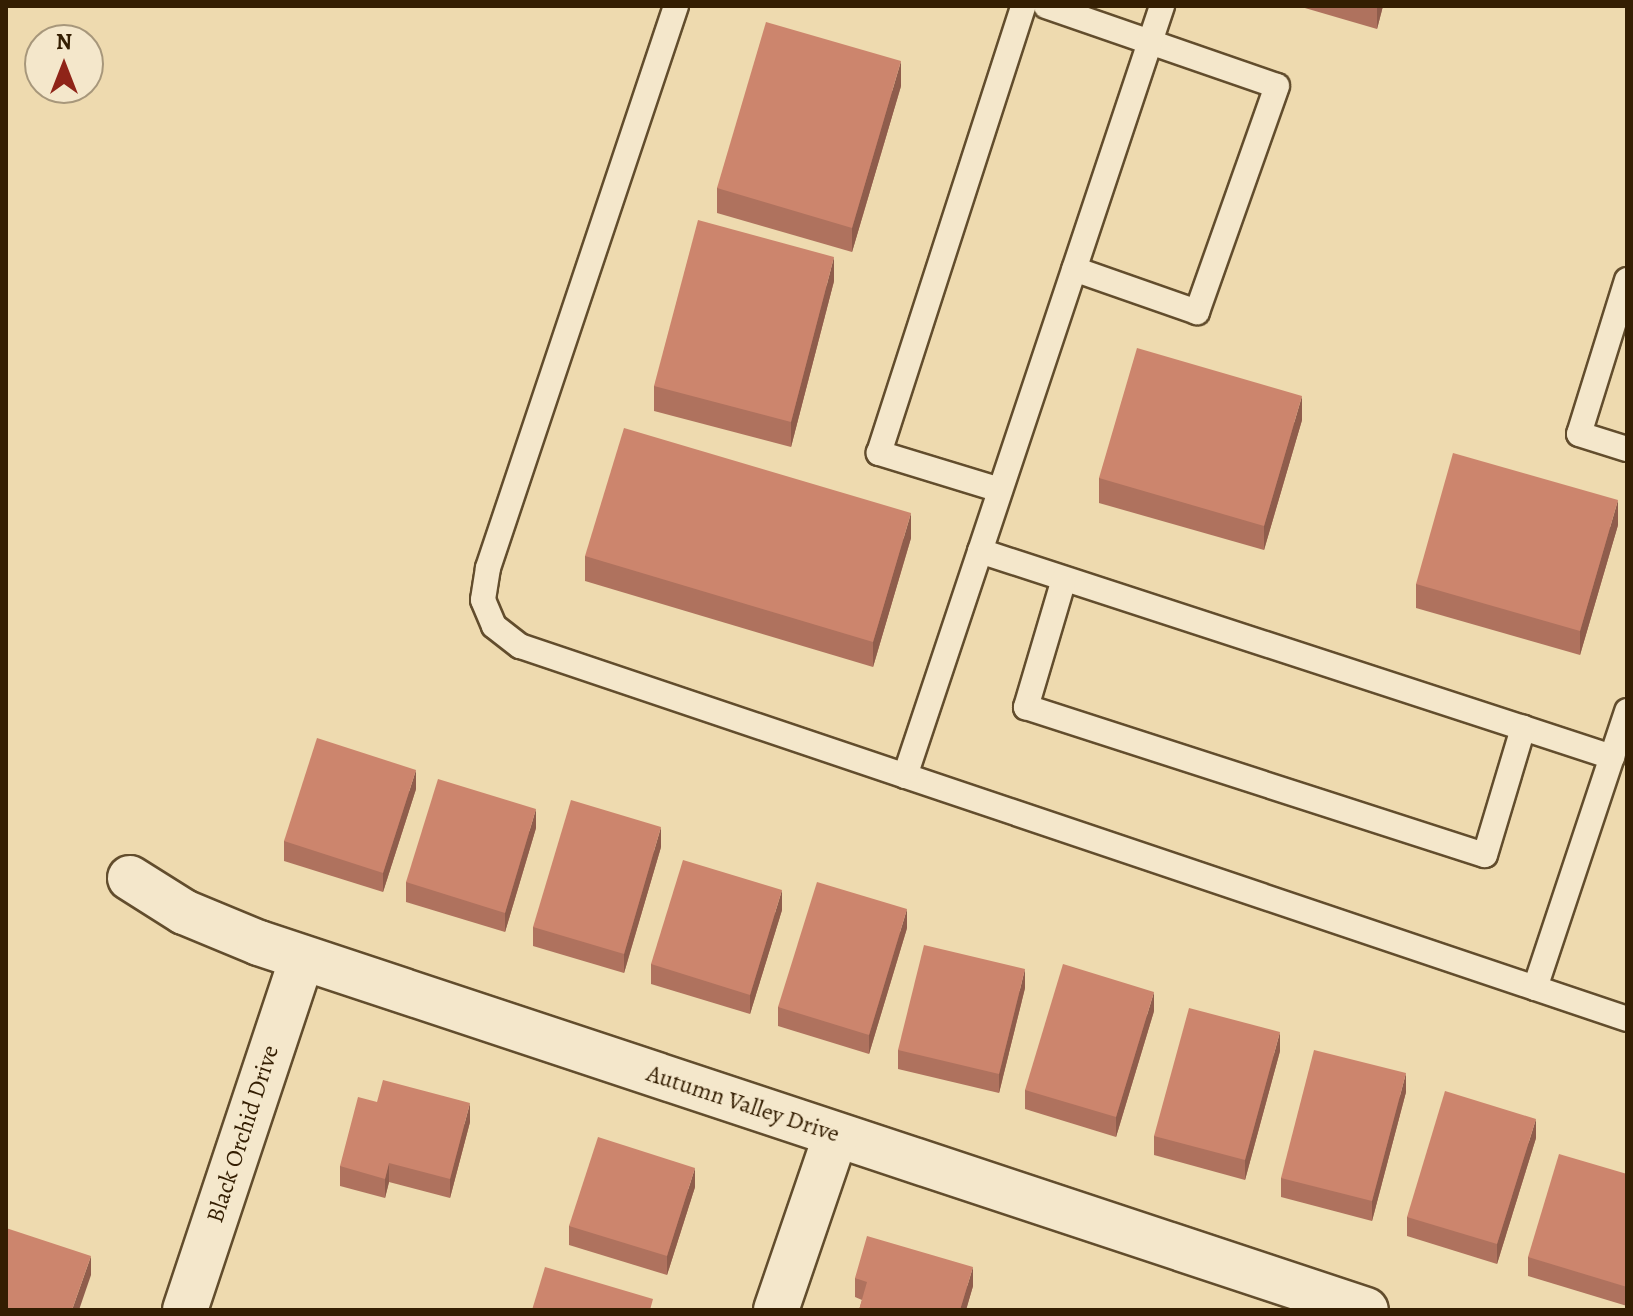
<!DOCTYPE html>
<style>
body{margin:0}
#map{position:relative;width:1633px;height:1316px;overflow:hidden;background:#eedaaf;font-family:Alegreya,serif}
div>[style]{position:absolute}
.roads{filter:drop-shadow(2px 0 #624d2d) drop-shadow(-2px 0 #624d2d) drop-shadow(0 2px #624d2d) drop-shadow(0 -2px #624d2d)}
.lane>*{height:24px;margin:-12px;padding:0 12px;transform-origin:12px;border-radius:12px;background:#f4e7cb}
.street>*{height:44px;margin:-22px;padding:0 22px;transform-origin:22px;border-radius:22px;background:#f4e7cb}
.wall>*{inset:0;background:#af725e}
.shaded-wall>*{inset:0;background:#8f5d4c}
.building>*{inset:0;background:#cc856d}
span{translate:-50% -50%;white-space:nowrap;text-align:center;line-height:1.15;-webkit-text-stroke:6px #f4e7cb;paint-order:stroke}
.street-label{font-size:24px;color:#341e02}
.frame{position:absolute;inset:0;border:8px solid #341e02;pointer-events:none}
.north{position:absolute;left:24px;top:24px;width:80px;height:80px;box-sizing:border-box;background:#f4e7cb;border:2px solid #a7977b;border-radius:50%;rotate:0deg;font-size:22px;font-weight:700;line-height:32px;text-align:center;color:#341e02}
.north::after{content:'';display:block;margin:auto;width:28px;height:36px;background:#8f2418;clip-path:polygon(50% 0,100% 100%,50% 72%,0 100%)}
</style>
<div id="map">
<div class="roads">
<div class="lane">
<i style="left:676px;top:6px;width:593px;rotate:108.5deg"></i>
<i style="left:488px;top:568px;width:32px;rotate:99deg"></i>
<i style="left:483px;top:600px;width:28px;rotate:67deg"></i>
<i style="left:494px;top:626px;width:33px;rotate:38deg"></i>
<i style="left:520px;top:646px;width:1168px;rotate:18.62deg"></i>
<i style="left:1046px;top:6px;width:244px;rotate:19.1deg"></i>
<i style="left:1277px;top:86px;width:240px;rotate:109.5deg"></i>
<i style="left:1197px;top:312px;width:130px;rotate:-160.7deg"></i>
<i style="left:1627px;top:280px;width:161px;rotate:107.3deg"></i>
<i style="left:1579px;top:434px;width:50px;rotate:17.4deg"></i>
<i style="left:1000px;top:490px;width:127px;rotate:-163deg"></i>
<i style="left:879px;top:453px;width:470px;rotate:-72.1deg"></i>
<i style="left:980px;top:551px;width:665px;rotate:18.05deg"></i>
<i style="left:1064px;top:579px;width:134px;rotate:106.5deg"></i>
<i style="left:1026px;top:707px;width:482px;rotate:17.9deg"></i>
<i style="left:1485px;top:855px;width:133px;rotate:-73.3deg"></i>
<i style="left:905px;top:776px;width:812px;rotate:-71.54deg"></i>
<i style="left:1535px;top:988px;width:292px;rotate:-71.6deg"></i>
</div>
<div class="street">
<i style="left:130px;top:878px;width:64px;rotate:32.2deg"></i>
<i style="left:184px;top:912px;width:81px;rotate:22.5deg"></i>
<i style="left:259px;top:943px;width:1166px;rotate:18.34deg"></i>
<i style="left:185px;top:1310px;width:371px;rotate:-71.6deg"></i>
<i style="left:776px;top:1310px;width:185px;rotate:-71.1deg"></i>
</div>
</div>
<div class="wall">
<i style="clip-path:polygon(1298px 6px,1383px 6px,1377px 29px)"></i>
<i style="clip-path:polygon(901px 86px,852px 252px,717px 213px,717px 188px)"></i>
<i style="clip-path:polygon(834px 281px,791px 447px,654px 411px,654px 386px)"></i>
<i style="clip-path:polygon(1302px 420px,1264px 550px,1099px 503px,1099px 478px)"></i>
<i style="clip-path:polygon(1618px 525px,1580px 655px,1416px 608px,1416px 584px)"></i>
<i style="clip-path:polygon(911px 538px,873px 667px,585px 581px,585px 556px)"></i>
<i style="clip-path:polygon(416px 789px,383px 892px,284px 861px,284px 841px)"></i>
<i style="clip-path:polygon(536px 828px,505px 932px,406px 902px,406px 882px)"></i>
<i style="clip-path:polygon(661px 847px,624px 973px,533px 946px,533px 927px)"></i>
<i style="clip-path:polygon(782px 910px,750px 1014px,651px 984px,651px 964px)"></i>
<i style="clip-path:polygon(907px 928px,869px 1054px,778px 1026px,778px 1007px)"></i>
<i style="clip-path:polygon(1025px 988px,999px 1093px,898px 1069px,898px 1050px)"></i>
<i style="clip-path:polygon(1154px 1011px,1116px 1137px,1025px 1109px,1025px 1090px)"></i>
<i style="clip-path:polygon(1280px 1051px,1245px 1180px,1154px 1155px,1154px 1136px)"></i>
<i style="clip-path:polygon(1406px 1092px,1372px 1221px,1281px 1197px,1281px 1178px)"></i>
<i style="clip-path:polygon(470px 1122px,450px 1198px,389px 1182px,385px 1198px,340px 1186px,340px 1166px)"></i>
<i style="clip-path:polygon(1536px 1138px,1497px 1264px,1407px 1236px,1407px 1217px)"></i>
<i style="clip-path:polygon(1627px 1174px,1627px 1306px,1528px 1276px,1528px 1257px)"></i>
<i style="clip-path:polygon(695px 1187px,667px 1275px,569px 1245px,569px 1226px)"></i>
<i style="clip-path:polygon(855px 1278px,973px 1286px,966px 1310px,859px 1310px,862px 1300px,855px 1297px)"></i>
</div>
<div class="shaded-wall">
<i style="clip-path:polygon(1377px 6px,1383px 6px,1377px 29px)"></i>
<i style="clip-path:polygon(901px 61px,901px 86px,852px 252px,852px 228px)"></i>
<i style="clip-path:polygon(834px 257px,834px 281px,791px 447px,791px 422px)"></i>
<i style="clip-path:polygon(1302px 396px,1302px 420px,1264px 550px,1264px 526px)"></i>
<i style="clip-path:polygon(1618px 500px,1618px 525px,1580px 655px,1580px 631px)"></i>
<i style="clip-path:polygon(911px 513px,911px 538px,873px 667px,873px 642px)"></i>
<i style="clip-path:polygon(416px 770px,416px 789px,383px 892px,383px 873px)"></i>
<i style="clip-path:polygon(536px 809px,536px 828px,505px 932px,505px 913px)"></i>
<i style="clip-path:polygon(661px 827px,661px 847px,624px 973px,624px 954px)"></i>
<i style="clip-path:polygon(782px 890px,782px 910px,750px 1014px,750px 995px)"></i>
<i style="clip-path:polygon(907px 909px,907px 928px,869px 1054px,869px 1035px)"></i>
<i style="clip-path:polygon(1025px 969px,1025px 988px,999px 1093px,999px 1074px)"></i>
<i style="clip-path:polygon(1154px 992px,1154px 1011px,1116px 1137px,1116px 1117px)"></i>
<i style="clip-path:polygon(1280px 1032px,1280px 1051px,1245px 1180px,1245px 1160px)"></i>
<i style="clip-path:polygon(1406px 1073px,1406px 1092px,1372px 1221px,1372px 1201px)"></i>
<i style="clip-path:polygon(470px 1103px,470px 1122px,450px 1198px,450px 1179px)"></i>
<i style="clip-path:polygon(1536px 1119px,1536px 1138px,1497px 1264px,1497px 1244px)"></i>
<i style="clip-path:polygon(389px 1163px,389px 1182px,385px 1198px,385px 1179px)"></i>
<i style="clip-path:polygon(695px 1168px,695px 1187px,667px 1275px,667px 1256px)"></i>
<i style="clip-path:polygon(91px 1256px,91px 1275px,79px 1310px,72px 1310px)"></i>
<i style="clip-path:polygon(973px 1267px,973px 1286px,966px 1310px,960px 1310px)"></i>
</div>
<div class="building">
<i style="clip-path:polygon(766px 22px,901px 61px,852px 228px,717px 188px)"></i>
<i style="clip-path:polygon(698px 220px,834px 257px,791px 422px,654px 386px)"></i>
<i style="clip-path:polygon(1137px 348px,1302px 396px,1264px 526px,1099px 478px)"></i>
<i style="clip-path:polygon(624px 428px,911px 513px,873px 642px,585px 556px)"></i>
<i style="clip-path:polygon(1453px 453px,1618px 500px,1580px 631px,1416px 584px)"></i>
<i style="clip-path:polygon(317px 738px,416px 770px,383px 873px,284px 841px)"></i>
<i style="clip-path:polygon(438px 779px,536px 809px,505px 913px,406px 882px)"></i>
<i style="clip-path:polygon(571px 800px,661px 827px,624px 954px,533px 927px)"></i>
<i style="clip-path:polygon(683px 860px,782px 890px,750px 995px,651px 964px)"></i>
<i style="clip-path:polygon(817px 882px,907px 909px,869px 1035px,778px 1007px)"></i>
<i style="clip-path:polygon(924px 945px,1025px 969px,999px 1074px,898px 1050px)"></i>
<i style="clip-path:polygon(1063px 964px,1154px 992px,1116px 1117px,1025px 1090px)"></i>
<i style="clip-path:polygon(1189px 1008px,1280px 1032px,1245px 1160px,1154px 1136px)"></i>
<i style="clip-path:polygon(1314px 1050px,1406px 1073px,1372px 1201px,1281px 1178px)"></i>
<i style="clip-path:polygon(383px 1080px,470px 1103px,450px 1179px,389px 1163px,385px 1179px,340px 1166px,358px 1097px,377px 1102px)"></i>
<i style="clip-path:polygon(1445px 1091px,1536px 1119px,1497px 1244px,1407px 1217px)"></i>
<i style="clip-path:polygon(598px 1137px,695px 1168px,667px 1256px,569px 1226px)"></i>
<i style="clip-path:polygon(1559px 1154px,1627px 1174px,1627px 1287px,1528px 1257px)"></i>
<i style="clip-path:polygon(6px 1228px,91px 1256px,72px 1310px,6px 1310px)"></i>
<i style="clip-path:polygon(867px 1236px,973px 1267px,960px 1310px,859px 1310px,867px 1282px,855px 1278px)"></i>
<i style="clip-path:polygon(545px 1267px,653px 1299px,650px 1310px,532px 1310px)"></i>
</div>
<div class="street-label">
<span style="left:743px;top:1104px;rotate:18deg">Autumn Valley Drive</span>
<span style="left:243px;top:1134px;rotate:-72deg">Black Orchid Drive</span>
</div>
<div class="frame"></div>
<div class="north">N</div>
</div>
